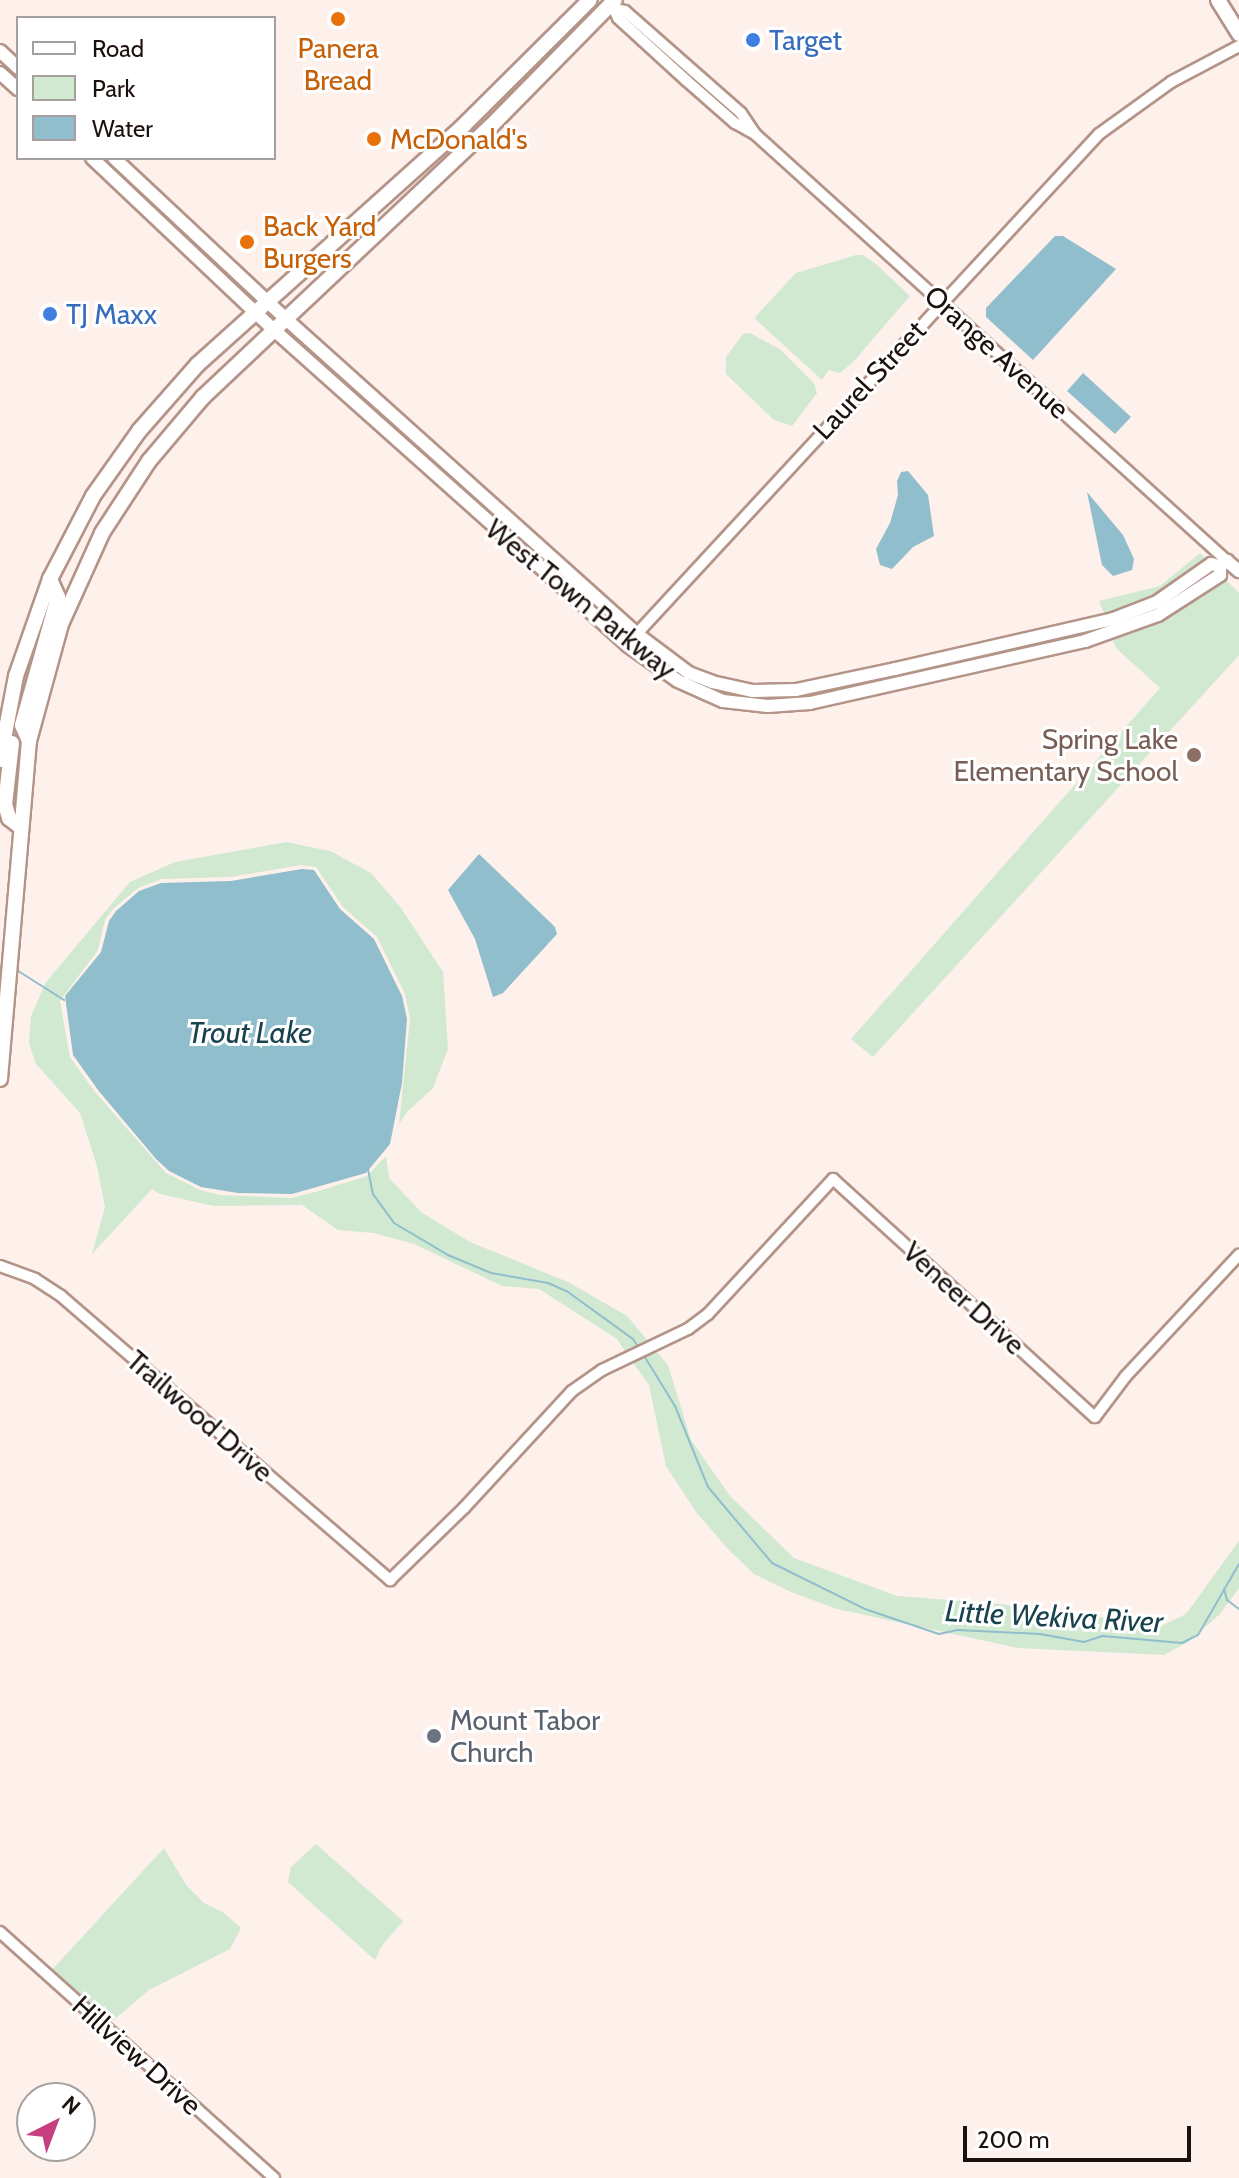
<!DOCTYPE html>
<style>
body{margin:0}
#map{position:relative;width:1239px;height:2178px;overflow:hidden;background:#fef0eb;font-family:Cabin,sans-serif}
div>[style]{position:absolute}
.green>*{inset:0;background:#d1e9d1}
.water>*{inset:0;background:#90becc}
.stream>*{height:2px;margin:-1px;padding:0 1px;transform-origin:1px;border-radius:1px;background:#90becc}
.roads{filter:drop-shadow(2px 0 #b49488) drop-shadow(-2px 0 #b49488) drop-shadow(0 2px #b49488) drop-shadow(0 -2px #b49488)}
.tertiary>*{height:10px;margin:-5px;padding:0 5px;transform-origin:5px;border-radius:5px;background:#fff}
.secondary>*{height:12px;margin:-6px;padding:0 6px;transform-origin:6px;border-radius:6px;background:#fff}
.primary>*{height:14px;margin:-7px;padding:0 7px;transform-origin:7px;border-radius:7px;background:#fff}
.dots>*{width:22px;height:22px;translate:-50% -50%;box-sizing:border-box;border:4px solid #fff;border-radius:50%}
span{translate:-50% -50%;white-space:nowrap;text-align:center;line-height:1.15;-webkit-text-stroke:6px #fff;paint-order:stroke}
.shop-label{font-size:28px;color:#366cbe}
.left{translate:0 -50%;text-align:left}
.food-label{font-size:28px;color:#c56008}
.street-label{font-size:28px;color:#1d110d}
.education-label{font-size:28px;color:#785e54}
.right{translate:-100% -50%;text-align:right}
.worship-label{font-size:28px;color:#5b616d}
.water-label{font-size:30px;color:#18424d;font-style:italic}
.legend{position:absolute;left:16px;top:16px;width:260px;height:144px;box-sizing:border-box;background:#fff;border:2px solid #a5a09e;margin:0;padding:10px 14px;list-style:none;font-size:24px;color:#1d110d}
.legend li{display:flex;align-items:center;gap:16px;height:40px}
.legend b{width:40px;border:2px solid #a5a09e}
.north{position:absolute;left:16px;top:2082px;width:80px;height:80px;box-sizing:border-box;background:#fff;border:2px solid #a5a09e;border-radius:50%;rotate:42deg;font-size:22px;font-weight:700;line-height:32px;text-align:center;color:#1d110d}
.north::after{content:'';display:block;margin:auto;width:28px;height:36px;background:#c63f7f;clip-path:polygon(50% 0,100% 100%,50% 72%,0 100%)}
.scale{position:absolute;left:963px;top:2126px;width:228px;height:36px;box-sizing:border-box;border:4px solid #1d110d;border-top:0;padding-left:10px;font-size:24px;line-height:28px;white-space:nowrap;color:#1d110d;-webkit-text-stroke:6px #fff;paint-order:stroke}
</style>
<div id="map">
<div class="green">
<i style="clip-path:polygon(856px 255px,863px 255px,877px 265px,910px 296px,854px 361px,840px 373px,829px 370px,822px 380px,755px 319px,756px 316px,796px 273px)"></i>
<i style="clip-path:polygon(750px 333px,781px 350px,814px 383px,817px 393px,792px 426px,774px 420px,726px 374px,726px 357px,743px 334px)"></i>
<i style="clip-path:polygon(1200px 553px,1208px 562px,1156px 598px,1105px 616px,1099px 601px,1160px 586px)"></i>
<i style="clip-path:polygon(1223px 577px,1239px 593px,1239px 655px,873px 1057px,851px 1039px,1160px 688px,1116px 648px,1112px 637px,1160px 619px)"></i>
<i style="clip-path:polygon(286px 842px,330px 851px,371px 873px,401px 908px,443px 972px,448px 1049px,433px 1088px,407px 1112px,399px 1124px,410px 1019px,405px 994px,377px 937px,343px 907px,316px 867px,301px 865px,231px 877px,162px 879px,138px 888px,113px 909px,105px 920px,98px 950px,60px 1001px,70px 1057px,95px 1092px,166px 1173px,200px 1190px,220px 1195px,291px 1198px,319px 1191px,367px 1176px,386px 1156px,389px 1178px,421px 1212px,470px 1242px,568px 1282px,627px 1316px,650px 1343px,627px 1354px,617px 1339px,539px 1289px,502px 1286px,414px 1244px,374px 1233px,338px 1230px,302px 1205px,214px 1206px,160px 1194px,152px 1189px,92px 1254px,105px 1207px,97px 1166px,80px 1113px,36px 1064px,29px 1043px,31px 1016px,46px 982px,130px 882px,175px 862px)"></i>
<i style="clip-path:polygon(655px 1350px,668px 1365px,691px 1440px,730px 1496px,794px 1558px,897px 1596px,1000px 1604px,1106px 1618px,1151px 1631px,1186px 1614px,1239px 1541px,1239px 1588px,1220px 1614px,1188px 1642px,1164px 1655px,1018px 1648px,837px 1609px,791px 1592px,754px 1574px,728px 1549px,696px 1512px,666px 1466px,649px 1385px,632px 1361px)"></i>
<i style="clip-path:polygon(316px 1844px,403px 1921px,381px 1947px,375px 1960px,288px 1882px,291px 1867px)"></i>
<i style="clip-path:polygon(164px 1848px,186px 1885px,204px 1903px,224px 1913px,241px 1928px,230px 1949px,149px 1990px,109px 2024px,50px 1972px)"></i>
</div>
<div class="water">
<i style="clip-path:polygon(1055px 236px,1063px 236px,1116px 269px,1033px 360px,986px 317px,986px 308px)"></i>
<i style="clip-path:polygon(1083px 373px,1131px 417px,1115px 434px,1067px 391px)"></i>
<i style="clip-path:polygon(908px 471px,928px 495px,934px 536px,913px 547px,892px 569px,880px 565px,876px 549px,890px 523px,898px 495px,897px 481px,901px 472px)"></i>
<i style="clip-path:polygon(1087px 492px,1123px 535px,1134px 559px,1132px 570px,1113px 576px,1102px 565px)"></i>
<i style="clip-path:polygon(479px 854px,555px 927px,557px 934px,503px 993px,493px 997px,475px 939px,448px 890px)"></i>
<i style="clip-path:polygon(302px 869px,314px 870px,340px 909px,374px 939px,402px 996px,407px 1019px,402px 1083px,390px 1144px,366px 1173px,292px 1194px,238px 1193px,201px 1187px,169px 1171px,156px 1159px,98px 1090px,73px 1055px,65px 996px,101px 952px,109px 921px,116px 911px,139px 891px,161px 883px,231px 881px)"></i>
</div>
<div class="stream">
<i style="left:15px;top:969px;width:58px;rotate:32.3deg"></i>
<i style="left:368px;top:1169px;width:25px;rotate:79deg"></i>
<i style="left:373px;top:1194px;width:36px;rotate:54deg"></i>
<i style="left:394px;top:1223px;width:63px;rotate:30.7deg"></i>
<i style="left:448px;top:1255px;width:47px;rotate:22.7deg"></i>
<i style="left:491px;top:1273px;width:58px;rotate:10deg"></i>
<i style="left:548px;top:1283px;width:22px;rotate:24deg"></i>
<i style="left:568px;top:1292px;width:80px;rotate:35.9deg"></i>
<i style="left:633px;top:1339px;width:11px;rotate:56deg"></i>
<i style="left:643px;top:1354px;width:61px;rotate:58.4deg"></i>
<i style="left:675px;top:1406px;width:87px;rotate:67.8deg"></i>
<i style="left:708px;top:1487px;width:99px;rotate:49.9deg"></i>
<i style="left:772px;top:1563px;width:104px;rotate:26.3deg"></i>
<i style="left:865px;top:1609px;width:78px;rotate:18.7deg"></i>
<i style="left:939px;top:1634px;width:19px;rotate:-12deg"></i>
<i style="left:958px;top:1630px;width:82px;rotate:2.8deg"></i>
<i style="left:1040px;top:1634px;width:45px;rotate:10.3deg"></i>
<i style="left:1084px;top:1642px;width:20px;rotate:-18deg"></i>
<i style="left:1103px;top:1636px;width:79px;rotate:5.1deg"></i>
<i style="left:1182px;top:1643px;width:18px;rotate:-27deg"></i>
<i style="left:1198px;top:1635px;width:82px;rotate:-60deg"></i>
<i style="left:1224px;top:1589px;width:11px;rotate:75deg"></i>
<i style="left:1227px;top:1600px;width:15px;rotate:37deg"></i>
</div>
<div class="roads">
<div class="tertiary">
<i style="left:612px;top:5px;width:14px;rotate:65deg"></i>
<i style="left:618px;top:18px;width:93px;rotate:42.4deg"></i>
<i style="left:687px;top:81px;width:64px;rotate:41.2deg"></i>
<i style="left:735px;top:123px;width:21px;rotate:29deg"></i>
<i style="left:615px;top:9px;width:10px;rotate:11deg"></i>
<i style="left:625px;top:11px;width:154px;rotate:41.3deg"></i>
<i style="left:741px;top:113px;width:25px;rotate:56deg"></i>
<i style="left:755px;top:134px;width:636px;rotate:42.13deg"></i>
<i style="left:632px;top:639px;width:688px;rotate:-47.24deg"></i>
<i style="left:1099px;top:134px;width:89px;rotate:-35.8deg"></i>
<i style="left:1171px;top:82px;width:77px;rotate:-27.9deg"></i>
<i style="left:0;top:1266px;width:37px;rotate:20deg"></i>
<i style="left:35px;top:1279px;width:31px;rotate:33deg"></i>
<i style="left:61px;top:1296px;width:435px;rotate:40.8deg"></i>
<i style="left:390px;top:1580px;width:103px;rotate:-44.2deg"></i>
<i style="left:464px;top:1508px;width:159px;rotate:-47.3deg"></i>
<i style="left:572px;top:1391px;width:37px;rotate:-35deg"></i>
<i style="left:602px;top:1370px;width:95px;rotate:-25.5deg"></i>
<i style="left:688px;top:1329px;width:25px;rotate:-37deg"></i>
<i style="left:708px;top:1314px;width:184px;rotate:-47.2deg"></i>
<i style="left:833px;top:1179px;width:354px;rotate:42.3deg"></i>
<i style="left:1095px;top:1417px;width:51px;rotate:-52.9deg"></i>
<i style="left:1126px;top:1376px;width:166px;rotate:-47deg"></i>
<i style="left:0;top:1932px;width:368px;rotate:41.9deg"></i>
</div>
<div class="secondary">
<i style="left:0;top:51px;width:25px;rotate:43deg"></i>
<i style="left:0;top:73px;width:24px;rotate:42deg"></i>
<i style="left:92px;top:158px;width:250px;rotate:43.4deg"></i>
<i style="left:274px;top:330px;width:473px;rotate:41.7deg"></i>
<i style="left:627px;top:645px;width:62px;rotate:35.2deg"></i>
<i style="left:678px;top:681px;width:49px;rotate:24deg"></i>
<i style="left:723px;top:701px;width:45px;rotate:6.3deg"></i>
<i style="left:768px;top:706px;width:42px;rotate:-4.1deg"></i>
<i style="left:810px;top:703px;width:282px;rotate:-12.7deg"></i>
<i style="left:1085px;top:641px;width:77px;rotate:-19.6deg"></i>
<i style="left:1158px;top:615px;width:74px;rotate:-32.8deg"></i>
<i style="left:1220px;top:575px;width:9px;rotate:-90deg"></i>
<i style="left:114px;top:158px;width:236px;rotate:43.1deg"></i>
<i style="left:286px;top:319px;width:472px;rotate:41.9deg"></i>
<i style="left:637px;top:634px;width:65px;rotate:36.9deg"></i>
<i style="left:689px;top:673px;width:25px;rotate:21deg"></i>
<i style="left:712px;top:682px;width:42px;rotate:12.4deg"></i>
<i style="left:753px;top:691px;width:43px;rotate:-1.3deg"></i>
<i style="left:796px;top:690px;width:101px;rotate:-12deg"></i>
<i style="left:895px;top:669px;width:224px;rotate:-12.9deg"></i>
<i style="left:1113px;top:619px;width:47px;rotate:-21.1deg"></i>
<i style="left:1157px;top:602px;width:66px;rotate:-35.1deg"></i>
<i style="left:1211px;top:564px;width:9px;rotate:13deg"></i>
<i style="left:1220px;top:566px;width:9px;rotate:-36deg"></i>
<i style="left:1227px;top:561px;width:16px;rotate:40deg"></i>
</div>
<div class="primary">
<i style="left:1218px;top:0;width:40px;rotate:58deg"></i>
<i style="left:29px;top:741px;width:17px;rotate:-114deg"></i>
<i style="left:22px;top:725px;width:133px;rotate:-74.3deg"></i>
<i style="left:58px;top:597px;width:20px;rotate:-114deg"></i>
<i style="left:12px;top:743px;width:61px;rotate:96.5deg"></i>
<i style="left:5px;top:804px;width:15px;rotate:74deg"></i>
<i style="left:9px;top:818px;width:13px;rotate:39deg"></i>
<i style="left:0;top:760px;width:86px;rotate:-79.2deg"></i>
<i style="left:16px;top:676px;width:103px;rotate:-70.7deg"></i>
<i style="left:50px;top:579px;width:93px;rotate:-62.6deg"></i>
<i style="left:93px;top:496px;width:80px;rotate:-54.7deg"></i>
<i style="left:139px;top:431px;width:89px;rotate:-48.6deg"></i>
<i style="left:198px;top:364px;width:358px;rotate:-41.9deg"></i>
<i style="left:464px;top:125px;width:177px;rotate:-44.8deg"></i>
<i style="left:0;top:1079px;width:339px;rotate:-85.1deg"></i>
<i style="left:29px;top:741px;width:121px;rotate:-74.7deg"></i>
<i style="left:61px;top:624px;width:100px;rotate:-65.7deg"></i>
<i style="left:102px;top:533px;width:86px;rotate:-56.9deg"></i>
<i style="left:149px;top:461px;width:84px;rotate:-49.8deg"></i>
<i style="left:203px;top:397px;width:394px;rotate:-43.3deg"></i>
<i style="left:490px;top:127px;width:178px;rotate:-45.5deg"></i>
</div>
</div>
<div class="dots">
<i style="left:338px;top:19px;background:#e8710a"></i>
<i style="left:753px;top:40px;background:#3f7fe0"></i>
<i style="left:374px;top:139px;background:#e8710a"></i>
<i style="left:247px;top:242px;background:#e8710a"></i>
<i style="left:50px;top:314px;background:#3f7fe0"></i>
<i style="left:1194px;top:755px;background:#8d6e63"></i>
<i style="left:434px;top:1736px;background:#6b7280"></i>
</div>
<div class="shop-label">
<span class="left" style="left:769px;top:40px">Target</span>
<span class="left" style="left:66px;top:314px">TJ Maxx</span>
</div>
<div class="food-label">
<span style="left:338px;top:64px">Panera<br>Bread</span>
<span class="left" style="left:390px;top:139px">McDonald's</span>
<span class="left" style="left:263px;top:242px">Back Yard<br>Burgers</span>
</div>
<div class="street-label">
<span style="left:997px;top:352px;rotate:42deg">Orange Avenue</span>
<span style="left:869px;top:380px;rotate:-47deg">Laurel Street</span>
<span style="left:581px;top:599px;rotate:39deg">West Town Parkway</span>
<span style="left:964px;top:1298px;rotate:42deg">Veneer Drive</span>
<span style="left:200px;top:1416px;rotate:41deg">Trailwood Drive</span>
<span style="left:137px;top:2055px;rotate:42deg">Hillview Drive</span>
</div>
<div class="education-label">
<span class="right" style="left:1178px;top:755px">Spring Lake<br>Elementary School</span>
</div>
<div class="worship-label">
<span class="left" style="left:450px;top:1736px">Mount Tabor<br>Church</span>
</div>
<div class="water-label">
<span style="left:250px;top:1033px">Trout Lake</span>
<span style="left:1054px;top:1617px;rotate:3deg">Little Wekiva River</span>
</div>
<ul class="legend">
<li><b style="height:10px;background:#fff"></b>Road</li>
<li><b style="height:22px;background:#d1e9d1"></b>Park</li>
<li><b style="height:22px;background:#90becc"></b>Water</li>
</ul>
<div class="north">N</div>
<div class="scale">200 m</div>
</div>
